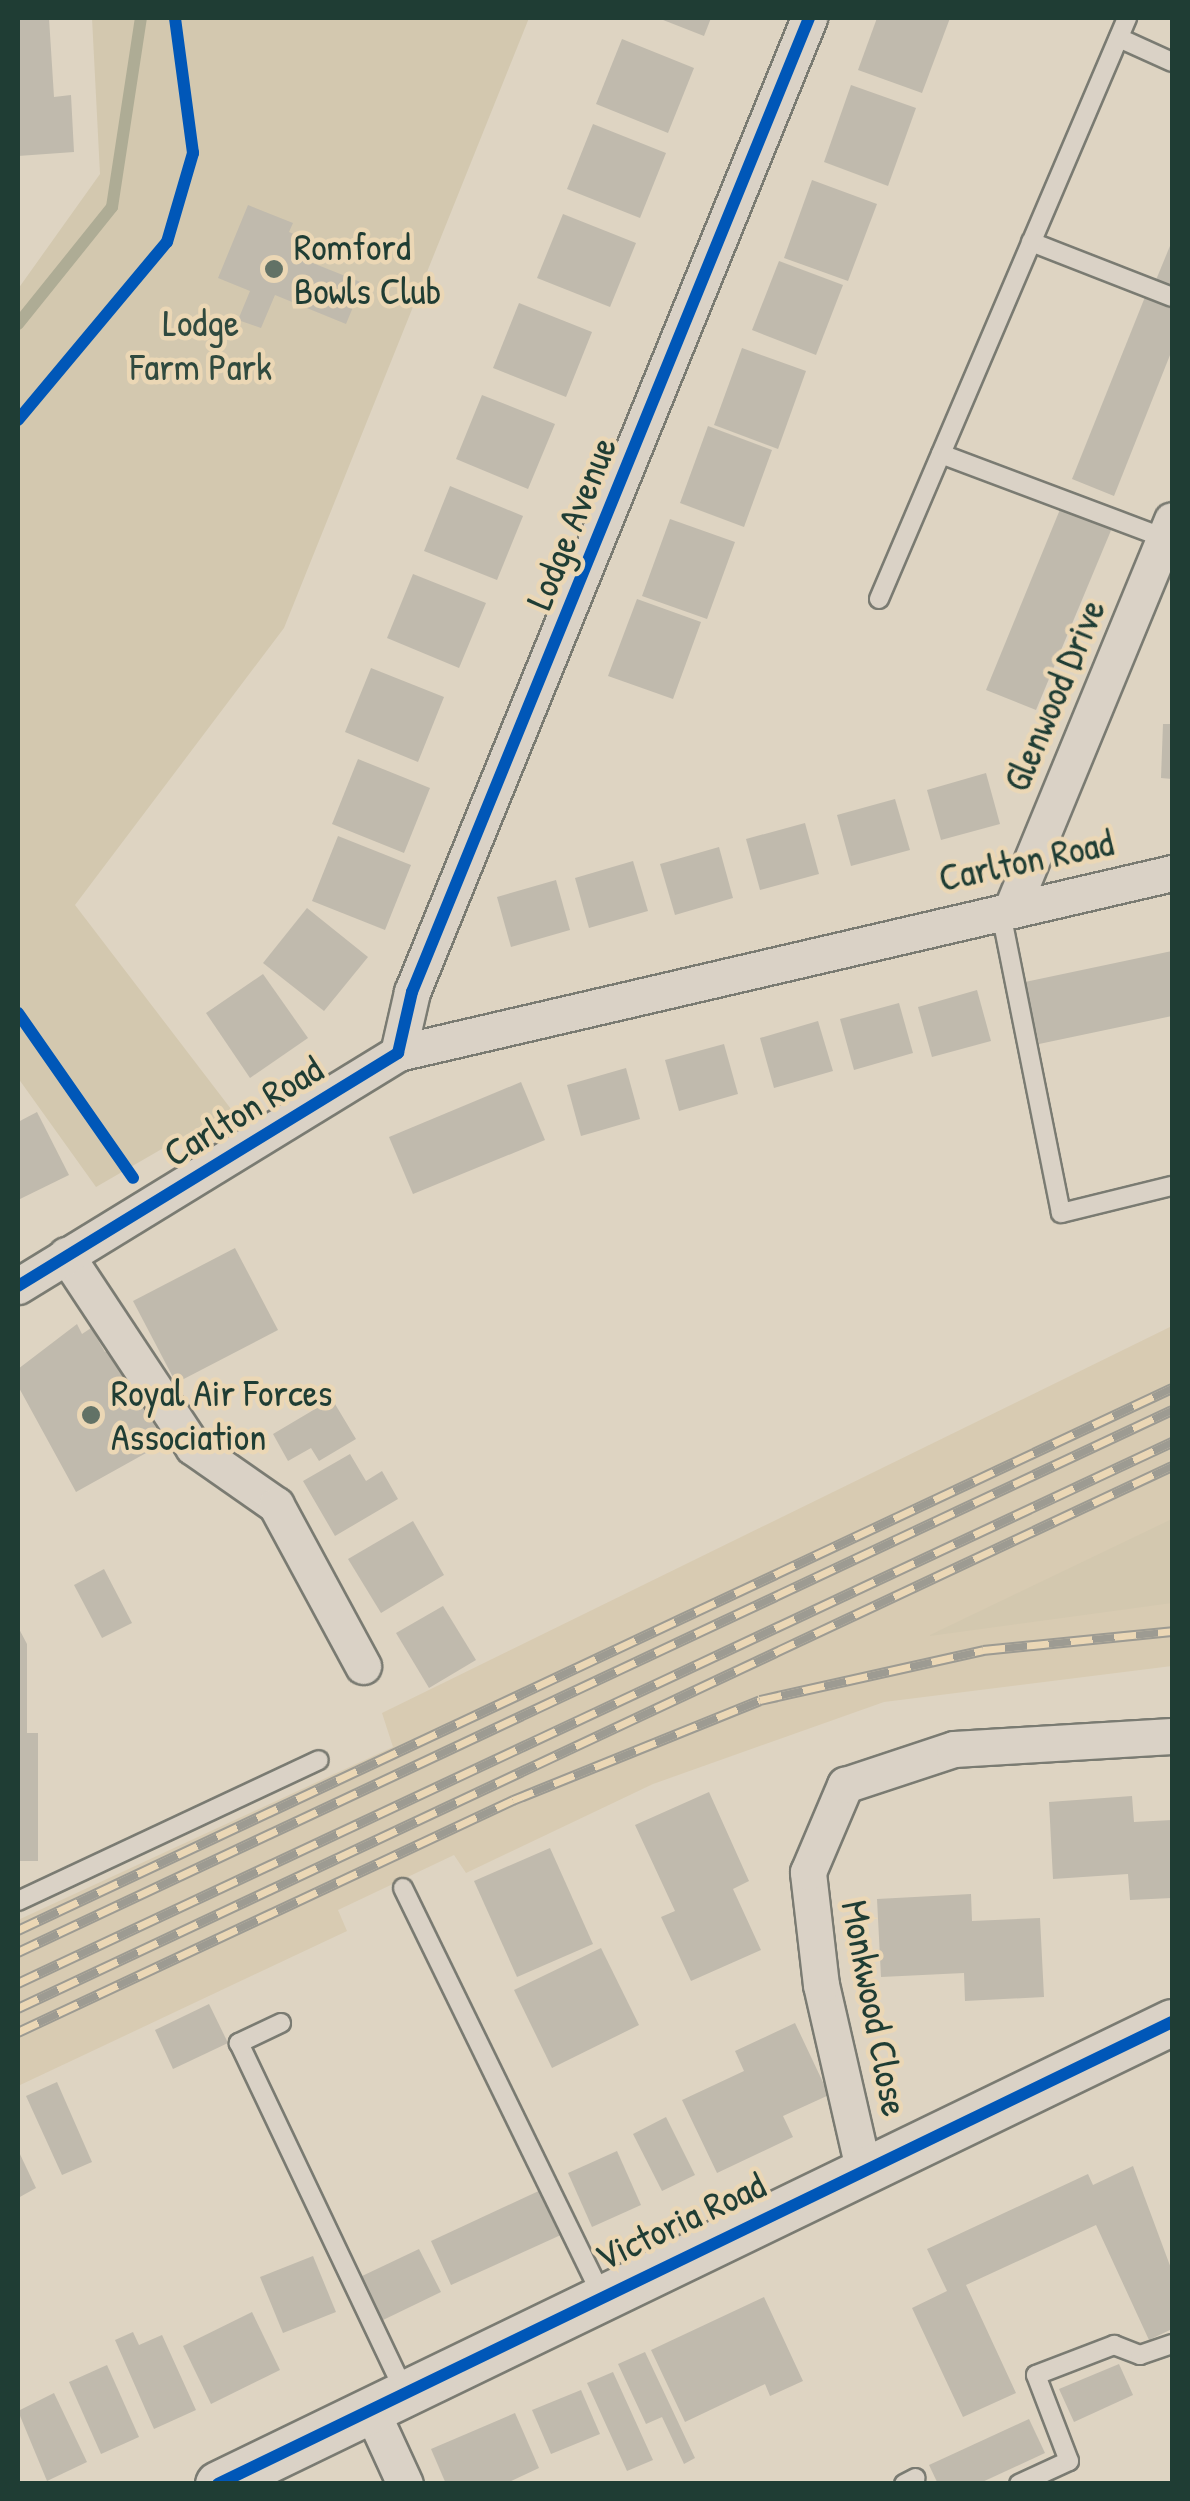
<!DOCTYPE html>
<style>
body{margin:0}
#map{position:relative;width:1190px;height:2501px;overflow:hidden;background:#ded4c2;font-family:"Patrick Hand",sans-serif}
div>[style]{position:absolute}
.built>*{inset:0;background:#d8cbb2}
.green>*{inset:0;background:#d3c8af}
.stream>*{height:12px;margin:-6px;padding:0 6px;transform-origin:6px;border-radius:6px;background:#aeac95}
.building>*{inset:0;background:#c0baad}
.roads{filter:drop-shadow(2px 0 #7a7b72) drop-shadow(-2px 0 #7a7b72) drop-shadow(0 2px #7a7b72) drop-shadow(0 -2px #7a7b72)}
.service>*{height:18px;margin:-9px;padding:0 9px;transform-origin:9px;border-radius:9px;background:#dad2c6}
.minor>*{height:35px;margin:-17.5px;padding:0 17.5px;transform-origin:17.5px;border-radius:17.5px;background:#dad2c6}
.tertiary>*{height:45px;margin:-22.5px;padding:0 22.5px;transform-origin:22.5px;border-radius:22.5px;background:#dad2c6}
.rail>*{height:11px;margin-top:-5.5px;transform-origin:0;background:repeating-linear-gradient(90deg,#ebd7b5 0 22px,#9d9b92 0 44px);box-sizing:border-box;border-block:2px solid #9d9b92}
.cycleway>*{height:12px;margin:-6px;padding:0 6px;transform-origin:6px;border-radius:6px;background:#0057b8}
.dots>*{width:28px;height:28px;translate:-50% -50%;box-sizing:border-box;border:5px solid #ebd7b5;border-radius:50%}
span{translate:-50% -50%;white-space:nowrap;text-align:center;line-height:1.15;-webkit-text-stroke:9px #ebd7b5;paint-order:stroke}
.poi-label{font-size:38px;color:#1f3d34}
.left{translate:0 -50%;text-align:left}
.park-label{font-size:38px;color:#304a3f}
.street-label{font-size:38px;color:#1f3d34}
.frame{position:absolute;inset:0;border:20px solid #1f3d34;pointer-events:none}
</style>
<div id="map">
<div class="built">
<i style="clip-path:polygon(1172px 1326px,1172px 1666px,884px 1702px,653px 1784px,466px 1873px,454px 1855px,338px 1910px,347px 1931px,18px 2086px,18px 1920px,393px 1747px,382px 1713px)"></i>
</div>
<div class="green">
<i style="clip-path:polygon(92px 18px,529px 18px,284px 628px,75px 905px,231px 1109px,96px 1187px,18px 1078px,18px 289px,100px 174px)"></i>
<i style="clip-path:polygon(1172px 1519px,1172px 1603px,930px 1636px,930px 1635px)"></i>
</div>
<div class="stream">
<i style="left:18px;top:324px;width:150px;rotate:-51.2deg"></i>
<i style="left:112px;top:207px;width:191px;rotate:-81.3deg"></i>
</div>
<div class="building">
<i style="clip-path:polygon(18px 18px,49px 18px,54px 97px,71px 95px,74px 152px,18px 156px)"></i>
<i style="clip-path:polygon(658px 18px,711px 18px,704px 36px)"></i>
<i style="clip-path:polygon(877px 18px,950px 18px,922px 93px,858px 70px)"></i>
<i style="clip-path:polygon(622px 39px,694px 68px,668px 133px,596px 104px)"></i>
<i style="clip-path:polygon(851px 85px,916px 108px,888px 186px,824px 162px)"></i>
<i style="clip-path:polygon(593px 124px,666px 153px,640px 218px,567px 189px)"></i>
<i style="clip-path:polygon(812px 180px,877px 204px,848px 281px,784px 258px)"></i>
<i style="clip-path:polygon(248px 205px,293px 223px,289px 232px,312px 242px,305px 260px,363px 283px,346px 324px,275px 295px,261px 328px,238px 320px,250px 291px,218px 278px)"></i>
<i style="clip-path:polygon(563px 214px,636px 243px,610px 307px,537px 278px)"></i>
<i style="clip-path:polygon(1172px 241px,1172px 286px,1156px 280px)"></i>
<i style="clip-path:polygon(779px 261px,843px 285px,816px 355px,752px 330px)"></i>
<i style="clip-path:polygon(1145px 297px,1172px 308px,1172px 350px,1114px 496px,1072px 479px)"></i>
<i style="clip-path:polygon(519px 303px,592px 332px,566px 397px,493px 368px)"></i>
<i style="clip-path:polygon(742px 348px,806px 371px,778px 449px,714px 425px)"></i>
<i style="clip-path:polygon(482px 395px,555px 424px,528px 489px,456px 459px)"></i>
<i style="clip-path:polygon(708px 426px,772px 450px,744px 527px,680px 503px)"></i>
<i style="clip-path:polygon(450px 486px,523px 516px,497px 580px,424px 551px)"></i>
<i style="clip-path:polygon(1061px 507px,1112px 528px,1036px 710px,986px 690px)"></i>
<i style="clip-path:polygon(670px 519px,735px 542px,707px 619px,642px 596px)"></i>
<i style="clip-path:polygon(413px 574px,486px 603px,459px 668px,387px 638px)"></i>
<i style="clip-path:polygon(637px 599px,701px 622px,673px 699px,608px 676px)"></i>
<i style="clip-path:polygon(371px 668px,444px 697px,418px 762px,345px 732px)"></i>
<i style="clip-path:polygon(1163px 724px,1172px 724px,1172px 779px,1161px 778px)"></i>
<i style="clip-path:polygon(358px 759px,430px 788px,404px 853px,332px 824px)"></i>
<i style="clip-path:polygon(986px 773px,1000px 824px,941px 840px,927px 790px)"></i>
<i style="clip-path:polygon(895px 799px,910px 850px,851px 866px,837px 815px)"></i>
<i style="clip-path:polygon(805px 823px,819px 874px,760px 890px,746px 839px)"></i>
<i style="clip-path:polygon(338px 836px,411px 865px,385px 930px,312px 901px)"></i>
<i style="clip-path:polygon(719px 847px,733px 898px,675px 915px,660px 864px)"></i>
<i style="clip-path:polygon(633px 861px,648px 911px,589px 928px,575px 878px)"></i>
<i style="clip-path:polygon(556px 880px,570px 930px,511px 947px,497px 897px)"></i>
<i style="clip-path:polygon(307px 908px,368px 957px,324px 1011px,263px 963px)"></i>
<i style="clip-path:polygon(1172px 951px,1172px 1016px,1039px 1044px,1025px 982px)"></i>
<i style="clip-path:polygon(263px 974px,308px 1038px,250px 1078px,206px 1013px)"></i>
<i style="clip-path:polygon(977px 990px,991px 1041px,932px 1057px,918px 1007px)"></i>
<i style="clip-path:polygon(899px 1003px,913px 1053px,854px 1070px,840px 1019px)"></i>
<i style="clip-path:polygon(818px 1021px,833px 1071px,774px 1088px,760px 1038px)"></i>
<i style="clip-path:polygon(724px 1044px,738px 1094px,679px 1111px,665px 1060px)"></i>
<i style="clip-path:polygon(626px 1068px,640px 1119px,581px 1136px,567px 1085px)"></i>
<i style="clip-path:polygon(521px 1082px,545px 1140px,413px 1194px,389px 1137px)"></i>
<i style="clip-path:polygon(37px 1112px,69px 1175px,18px 1200px,18px 1122px)"></i>
<i style="clip-path:polygon(235px 1248px,278px 1330px,176px 1383px,133px 1301px)"></i>
<i style="clip-path:polygon(77px 1324px,82px 1334px,91px 1328px,105px 1352px,112px 1348px,164px 1443px,76px 1492px,18px 1386px,18px 1369px)"></i>
<i style="clip-path:polygon(332px 1399px,356px 1439px,319px 1461px,311px 1448px,288px 1461px,273px 1434px)"></i>
<i style="clip-path:polygon(350px 1454px,366px 1481px,382px 1471px,398px 1499px,335px 1536px,303px 1481px)"></i>
<i style="clip-path:polygon(413px 1521px,444px 1575px,381px 1613px,348px 1559px)"></i>
<i style="clip-path:polygon(104px 1569px,132px 1623px,102px 1638px,74px 1585px)"></i>
<i style="clip-path:polygon(443px 1606px,476px 1660px,429px 1688px,396px 1633px)"></i>
<i style="clip-path:polygon(18px 1627px,27px 1644px,27px 1733px,38px 1733px,38px 1861px,18px 1861px)"></i>
<i style="clip-path:polygon(709px 1792px,749px 1881px,733px 1889px,761px 1950px,691px 1981px,661px 1917px,675px 1911px,635px 1825px)"></i>
<i style="clip-path:polygon(1132px 1796px,1134px 1822px,1172px 1820px,1172px 1898px,1130px 1900px,1128px 1874px,1053px 1879px,1049px 1802px)"></i>
<i style="clip-path:polygon(550px 1848px,593px 1944px,517px 1977px,474px 1881px)"></i>
<i style="clip-path:polygon(971px 1894px,972px 1921px,1040px 1918px,1044px 1997px,965px 2001px,964px 1973px,881px 1977px,877px 1899px)"></i>
<i style="clip-path:polygon(601px 1948px,639px 2025px,552px 2068px,514px 1990px)"></i>
<i style="clip-path:polygon(209px 2004px,228px 2043px,173px 2069px,155px 2030px)"></i>
<i style="clip-path:polygon(795px 2023px,829px 2095px,783px 2116px,793px 2137px,717px 2173px,682px 2100px,744px 2071px,735px 2051px)"></i>
<i style="clip-path:polygon(57px 2082px,92px 2162px,62px 2175px,26px 2096px)"></i>
<i style="clip-path:polygon(666px 2117px,695px 2175px,662px 2191px,633px 2134px)"></i>
<i style="clip-path:polygon(18px 2150px,36px 2188px,18px 2198px)"></i>
<i style="clip-path:polygon(617px 2151px,641px 2205px,592px 2227px,568px 2173px)"></i>
<i style="clip-path:polygon(1133px 2166px,1172px 2271px,1172px 2329px,1149px 2340px,1096px 2225px,966px 2285px,1016px 2393px,963px 2417px,912px 2308px,947px 2291px,927px 2249px,1088px 2174px,1093px 2185px)"></i>
<i style="clip-path:polygon(543px 2189px,563px 2234px,451px 2285px,431px 2241px)"></i>
<i style="clip-path:polygon(419px 2249px,441px 2292px,381px 2321px,360px 2277px)"></i>
<i style="clip-path:polygon(313px 2256px,336px 2312px,283px 2333px,260px 2277px)"></i>
<i style="clip-path:polygon(764px 2297px,803px 2381px,770px 2396px,765px 2384px,685px 2422px,651px 2350px)"></i>
<i style="clip-path:polygon(252px 2312px,280px 2370px,211px 2404px,183px 2346px)"></i>
<i style="clip-path:polygon(133px 2332px,139px 2345px,162px 2335px,196px 2410px,154px 2429px,115px 2340px)"></i>
<i style="clip-path:polygon(645px 2352px,695px 2458px,684px 2464px,662px 2417px,646px 2424px,618px 2364px)"></i>
<i style="clip-path:polygon(1119px 2364px,1133px 2395px,1074px 2422px,1059px 2389px)"></i>
<i style="clip-path:polygon(107px 2365px,139px 2437px,101px 2454px,69px 2382px)"></i>
<i style="clip-path:polygon(613px 2372px,653px 2460px,627px 2471px,587px 2383px)"></i>
<i style="clip-path:polygon(581px 2390px,600px 2434px,551px 2454px,532px 2410px)"></i>
<i style="clip-path:polygon(54px 2393px,87px 2462px,47px 2481px,18px 2411px)"></i>
<i style="clip-path:polygon(515px 2413px,539px 2468px,505px 2484px,446px 2484px,431px 2449px)"></i>
<i style="clip-path:polygon(1029px 2419px,1045px 2453px,978px 2484px,938px 2484px,929px 2465px)"></i>
</div>
<div class="roads">
<div class="service">
<i style="left:1119px;top:38px;width:58px;rotate:24.4deg"></i>
<i style="left:1031px;top:242px;width:151px;rotate:21.3deg"></i>
<i style="left:941px;top:454px;width:239px;rotate:20.6deg"></i>
<i style="left:879px;top:599px;width:632px;rotate:-66.88deg"></i>
<i style="left:1000px;top:908px;width:311px;rotate:78.7deg"></i>
<i style="left:1061px;top:1213px;width:114px;rotate:-13.7deg"></i>
<i style="left:403px;top:1888px;width:449px;rotate:64deg"></i>
<i style="left:18px;top:1901px;width:332px;rotate:-25.1deg"></i>
<i style="left:281px;top:2023px;width:47px;rotate:154.5deg"></i>
<i style="left:239px;top:2043px;width:386px;rotate:64.6deg"></i>
<i style="left:904px;top:2484px;width:13px;rotate:-27deg"></i>
<i style="left:1019px;top:2484px;width:55px;rotate:-24.7deg"></i>
<i style="left:1069px;top:2461px;width:92px;rotate:-111deg"></i>
<i style="left:1036px;top:2375px;width:84px;rotate:-21deg"></i>
<i style="left:1114px;top:2345px;width:28px;rotate:21deg"></i>
<i style="left:1140px;top:2355px;width:34px;rotate:-19deg"></i>
</div>
<div class="minor">
<i style="left:1014px;top:903px;width:414px;rotate:-67.6deg"></i>
<i style="left:398px;top:1053px;width:63px;rotate:-77.1deg"></i>
<i style="left:412px;top:992px;width:1052px;rotate:-67.82deg"></i>
<i style="left:66px;top:1255px;width:230px;rotate:56.5deg"></i>
<i style="left:193px;top:1447px;width:101px;rotate:34.9deg"></i>
<i style="left:276px;top:1505px;width:183px;rotate:61.6deg"></i>
<i style="left:18px;top:1286px;width:446px;rotate:-31.5deg"></i>
<i style="left:398px;top:1053px;width:795px;rotate:-13.09deg"></i>
<i style="left:863px;top:2168px;width:188px;rotate:-102.9deg"></i>
<i style="left:821px;top:1985px;width:114px;rotate:-96.6deg"></i>
<i style="left:808px;top:1872px;width:95px;rotate:-67deg"></i>
<i style="left:845px;top:1785px;width:115px;rotate:-18.3deg"></i>
<i style="left:954px;top:1749px;width:218px;rotate:-3.4deg"></i>
<i style="left:371px;top:2410px;width:81px;rotate:65.3deg"></i>
</div>
<div class="tertiary">
<i style="left:218px;top:2484px;width:1060px;rotate:-25.84deg"></i>
</div>
</div>
<div class="rail">
<i style="left:18px;top:1930px;width:1275px;rotate:-25.16deg"></i>
<i style="left:18px;top:1952px;width:1275px;rotate:-25.16deg"></i>
<i style="left:18px;top:1983px;width:1275px;rotate:-25.12deg"></i>
<i style="left:18px;top:2008px;width:1275px;rotate:-25.16deg"></i>
<i style="left:18px;top:2032px;width:547px;rotate:-25.11deg"></i>
<i style="left:513px;top:1800px;width:266px;rotate:-22deg"></i>
<i style="left:760px;top:1700px;width:229px;rotate:-12.6deg"></i>
<i style="left:983px;top:1650px;width:190px;rotate:-5.7deg"></i>
</div>
<div class="cycleway">
<i style="left:18px;top:420px;width:232px;rotate:-50.1deg"></i>
<i style="left:167px;top:242px;width:93px;rotate:-73.7deg"></i>
<i style="left:193px;top:153px;width:136px;rotate:-97.6deg"></i>
<i style="left:18px;top:1013px;width:201px;rotate:55.1deg"></i>
<i style="left:18px;top:1286px;width:446px;rotate:-31.5deg"></i>
<i style="left:398px;top:1053px;width:63px;rotate:-77.1deg"></i>
<i style="left:412px;top:992px;width:1052px;rotate:-67.82deg"></i>
<i style="left:218px;top:2484px;width:1060px;rotate:-25.84deg"></i>
</div>
<div class="dots">
<i style="left:274px;top:269px;background:#627266"></i>
<i style="left:91px;top:1415px;background:#627266"></i>
</div>
<div class="poi-label">
<span class="left" style="left:294px;top:269px">Romford<br>Bowls Club</span>
<span class="left" style="left:111px;top:1415px">Royal Air Forces<br>Association</span>
</div>
<div class="park-label">
<span style="left:201px;top:345px">Lodge<br>Farm Park</span>
</div>
<div class="street-label">
<span style="left:571px;top:523px;rotate:-68deg">Lodge Avenue</span>
<span style="left:1054px;top:695px;rotate:-67deg">Glenwood Drive</span>
<span style="left:1026px;top:860px;rotate:-12deg">Carlton Road</span>
<span style="left:243px;top:1111px;rotate:-31deg">Carlton Road</span>
<span style="left:875px;top:2008px;rotate:79deg">Monkwood Close</span>
<span style="left:680px;top:2221px;rotate:-25deg">Victoria Road</span>
</div>
<div class="frame"></div>
</div>
